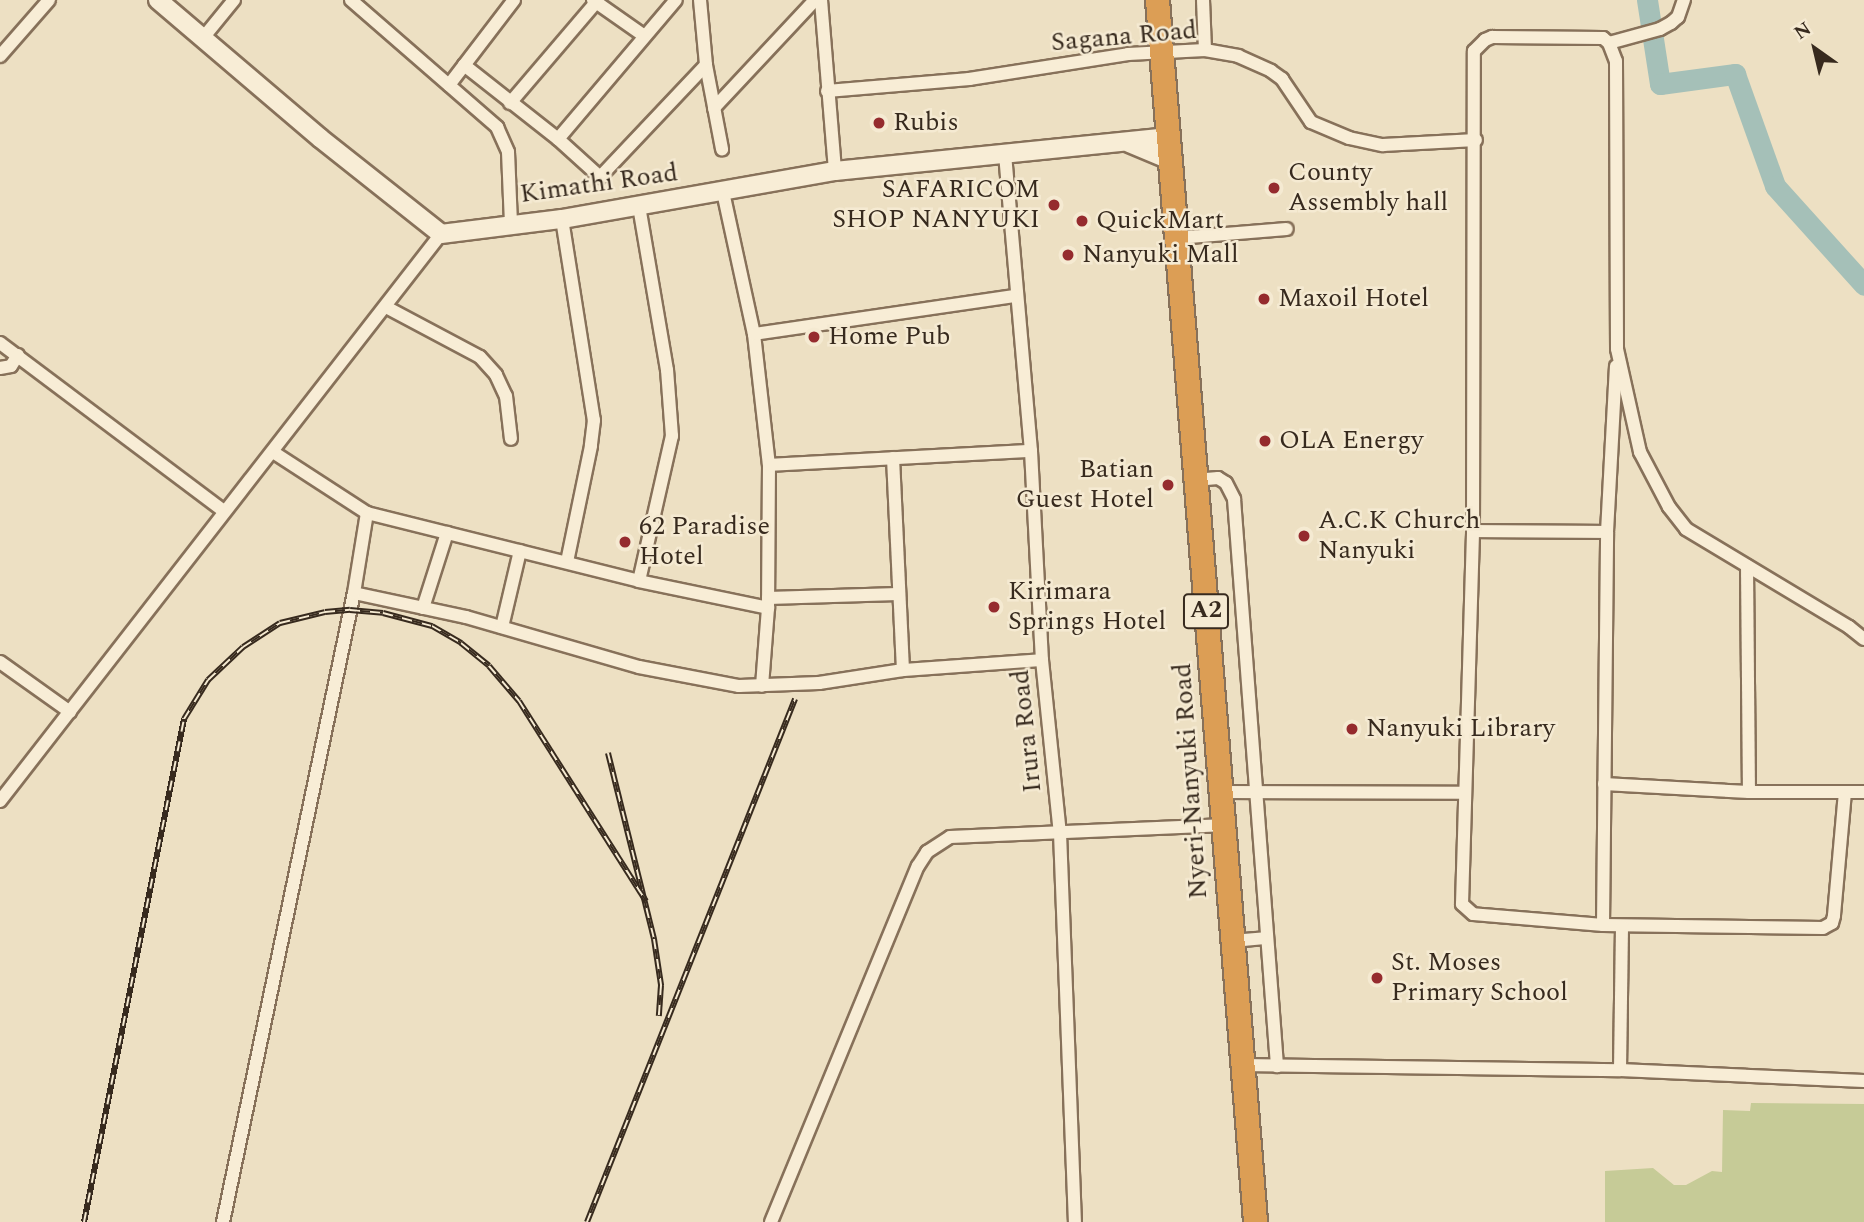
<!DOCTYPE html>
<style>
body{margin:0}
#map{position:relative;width:1864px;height:1222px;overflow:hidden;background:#ede0c3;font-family:Spectral,serif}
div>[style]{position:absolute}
.green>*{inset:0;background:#c6cb97}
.river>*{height:21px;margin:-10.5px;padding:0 10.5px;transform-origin:10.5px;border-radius:10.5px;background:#a5c0b8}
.roads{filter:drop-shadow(2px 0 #87715a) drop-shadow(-2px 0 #87715a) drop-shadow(0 2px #87715a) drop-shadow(0 -2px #87715a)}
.street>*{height:12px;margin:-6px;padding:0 6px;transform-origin:6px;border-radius:6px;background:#f8edd6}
.secondary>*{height:18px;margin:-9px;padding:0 9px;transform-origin:9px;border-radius:9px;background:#f8edd6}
.highway>*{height:23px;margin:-11.5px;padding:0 11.5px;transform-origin:11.5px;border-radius:11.5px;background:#dc9e55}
.rail>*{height:6px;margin-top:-3px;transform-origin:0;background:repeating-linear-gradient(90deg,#f5ead2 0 10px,#372a1e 0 20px);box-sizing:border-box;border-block:2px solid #372a1e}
.dots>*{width:19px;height:19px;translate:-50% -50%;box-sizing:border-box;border:4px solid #f5ead2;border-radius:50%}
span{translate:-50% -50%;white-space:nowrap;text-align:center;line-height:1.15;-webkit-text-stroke:5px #f5ead2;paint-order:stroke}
.shield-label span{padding:2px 5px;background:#f5ead2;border:2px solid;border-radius:5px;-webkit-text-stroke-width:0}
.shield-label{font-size:24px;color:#372a1e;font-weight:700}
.street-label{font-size:26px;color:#372a1e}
.poi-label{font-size:26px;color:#372a1e}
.left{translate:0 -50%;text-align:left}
.right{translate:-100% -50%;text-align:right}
.north{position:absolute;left:1780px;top:14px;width:70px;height:70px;-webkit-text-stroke:5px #f5ead2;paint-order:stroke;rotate:326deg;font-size:19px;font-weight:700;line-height:28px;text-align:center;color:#372a1e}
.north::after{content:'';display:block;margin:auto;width:24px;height:32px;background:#372a1e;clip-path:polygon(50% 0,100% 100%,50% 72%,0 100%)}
</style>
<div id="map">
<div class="green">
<i style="clip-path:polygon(1751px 1103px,1864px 1104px,1864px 1222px,1605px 1222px,1605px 1171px,1653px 1168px,1674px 1185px,1686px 1185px,1712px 1171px,1722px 1172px,1723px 1110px,1750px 1111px)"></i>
</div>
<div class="river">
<i style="left:1647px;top:0;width:85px;rotate:81.2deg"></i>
<i style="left:1660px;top:84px;width:76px;rotate:-7.6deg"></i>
<i style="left:1735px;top:74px;width:119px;rotate:70.3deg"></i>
<i style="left:1775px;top:186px;width:133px;rotate:48deg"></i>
</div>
<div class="roads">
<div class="street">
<i style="left:351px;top:0;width:194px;rotate:41deg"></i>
<i style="left:497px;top:127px;width:27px;rotate:66deg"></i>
<i style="left:508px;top:152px;width:72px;rotate:87.6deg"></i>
<i style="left:593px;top:0;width:61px;rotate:35deg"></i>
<i style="left:700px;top:0;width:65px;rotate:84.7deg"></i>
<i style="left:706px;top:65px;width:86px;rotate:79.2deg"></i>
<i style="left:821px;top:0;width:172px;rotate:85.3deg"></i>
<i style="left:1203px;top:0;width:50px;rotate:87.7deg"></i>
<i style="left:203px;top:38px;width:49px;rotate:-50.8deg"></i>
<i style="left:1609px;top:43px;width:53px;rotate:-15.4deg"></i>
<i style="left:1660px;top:29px;width:13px;rotate:-29deg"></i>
<i style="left:1671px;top:23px;width:9px;rotate:-41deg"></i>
<i style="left:1678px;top:17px;width:18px;rotate:-71deg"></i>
<i style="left:0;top:56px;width:74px;rotate:-48.8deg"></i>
<i style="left:464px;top:65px;width:120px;rotate:38.2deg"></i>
<i style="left:558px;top:139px;width:57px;rotate:42.1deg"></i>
<i style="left:600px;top:177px;width:154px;rotate:-46.6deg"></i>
<i style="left:449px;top:85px;width:107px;rotate:-52.6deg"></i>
<i style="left:827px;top:91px;width:143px;rotate:-4.8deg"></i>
<i style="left:969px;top:79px;width:161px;rotate:-8.9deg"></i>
<i style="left:1128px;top:54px;width:77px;rotate:-3deg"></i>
<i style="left:1205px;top:50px;width:34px;rotate:10deg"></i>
<i style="left:1238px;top:56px;width:36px;rotate:24deg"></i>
<i style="left:1271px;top:71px;width:14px;rotate:36deg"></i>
<i style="left:1282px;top:79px;width:52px;rotate:56deg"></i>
<i style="left:1311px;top:122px;width:41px;rotate:22.8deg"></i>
<i style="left:1349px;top:138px;width:35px;rotate:12deg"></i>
<i style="left:1383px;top:145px;width:93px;rotate:-3.1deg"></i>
<i style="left:510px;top:103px;width:135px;rotate:-49.5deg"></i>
<i style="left:714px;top:108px;width:148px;rotate:-46.9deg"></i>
<i style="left:558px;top:139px;width:182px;rotate:-49.7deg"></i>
<i style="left:1005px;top:154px;width:298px;rotate:85deg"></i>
<i style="left:1031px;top:451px;width:209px;rotate:87deg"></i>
<i style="left:1042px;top:660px;width:174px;rotate:84.1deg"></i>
<i style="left:1060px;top:833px;width:389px;rotate:87.8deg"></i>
<i style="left:723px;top:192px;width:145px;rotate:77.7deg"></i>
<i style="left:754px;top:334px;width:132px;rotate:83.5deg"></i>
<i style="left:769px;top:465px;width:143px;rotate:90.4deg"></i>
<i style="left:768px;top:608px;width:78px;rotate:94.4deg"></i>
<i style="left:562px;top:219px;width:204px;rotate:81deg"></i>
<i style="left:594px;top:420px;width:26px;rotate:97deg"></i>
<i style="left:591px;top:446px;width:118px;rotate:101.7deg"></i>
<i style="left:1177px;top:238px;width:110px;rotate:-4.7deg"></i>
<i style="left:386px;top:307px;width:106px;rotate:28deg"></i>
<i style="left:480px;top:357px;width:24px;rotate:48deg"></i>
<i style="left:496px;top:375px;width:23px;rotate:65deg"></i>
<i style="left:506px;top:396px;width:43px;rotate:83.4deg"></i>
<i style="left:754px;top:334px;width:264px;rotate:-8.3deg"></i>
<i style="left:0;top:343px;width:280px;rotate:36.9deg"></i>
<i style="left:0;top:368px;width:11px;rotate:-10deg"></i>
<i style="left:11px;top:366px;width:13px;rotate:-58deg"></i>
<i style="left:273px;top:452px;width:112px;rotate:33deg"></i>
<i style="left:367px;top:513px;width:280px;rotate:14deg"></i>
<i style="left:639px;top:581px;width:132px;rotate:11.8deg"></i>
<i style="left:893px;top:458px;width:212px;rotate:87.3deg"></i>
<i style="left:903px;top:670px;width:139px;rotate:-4.1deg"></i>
<i style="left:769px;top:465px;width:262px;rotate:-3.1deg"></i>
<i style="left:1195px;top:480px;width:23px;rotate:-5deg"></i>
<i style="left:1218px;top:478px;width:9px;rotate:32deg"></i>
<i style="left:1226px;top:483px;width:18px;rotate:63deg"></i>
<i style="left:1234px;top:499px;width:569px;rotate:85.66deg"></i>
<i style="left:1473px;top:531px;width:134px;rotate:0.4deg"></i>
<i style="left:1747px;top:566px;width:226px;rotate:89.5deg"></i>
<i style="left:639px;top:581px;width:149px;rotate:-77.2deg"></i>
<i style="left:672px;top:436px;width:66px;rotate:-94.3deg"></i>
<i style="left:667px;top:370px;width:166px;rotate:-99.7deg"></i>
<i style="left:354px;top:593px;width:115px;rotate:12.1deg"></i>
<i style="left:466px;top:617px;width:180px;rotate:16.1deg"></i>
<i style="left:639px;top:667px;width:102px;rotate:10.8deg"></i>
<i style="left:739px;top:686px;width:80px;rotate:-2.1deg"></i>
<i style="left:819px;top:683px;width:85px;rotate:-8.8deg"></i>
<i style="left:768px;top:598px;width:130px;rotate:-1.8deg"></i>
<i style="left:423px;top:608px;width:79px;rotate:-72.3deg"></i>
<i style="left:502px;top:627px;width:78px;rotate:-76.7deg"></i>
<i style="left:0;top:662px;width:86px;rotate:35.5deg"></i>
<i style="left:1604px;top:784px;width:145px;rotate:3.2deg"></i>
<i style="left:1749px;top:792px;width:115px"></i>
<i style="left:1221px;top:792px;width:244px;rotate:0.2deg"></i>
<i style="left:1845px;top:792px;width:124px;rotate:95.1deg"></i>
<i style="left:1834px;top:916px;width:7px;rotate:106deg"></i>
<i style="left:1832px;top:923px;width:10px;rotate:151deg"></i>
<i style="left:1823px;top:928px;width:220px;rotate:-179.2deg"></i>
<i style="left:1603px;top:925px;width:130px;rotate:-175.2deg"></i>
<i style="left:1473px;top:914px;width:15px;rotate:-138deg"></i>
<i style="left:1462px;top:904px;width:373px;rotate:-88.3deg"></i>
<i style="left:1473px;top:531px;width:480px;rotate:-89.9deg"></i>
<i style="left:1474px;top:51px;width:16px;rotate:-45deg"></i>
<i style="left:1485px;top:40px;width:8px;rotate:-23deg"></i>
<i style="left:1492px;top:37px;width:111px;rotate:0.5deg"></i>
<i style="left:1603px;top:38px;width:8px;rotate:40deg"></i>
<i style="left:1609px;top:43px;width:19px;rotate:69deg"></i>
<i style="left:1616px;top:61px;width:288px;rotate:89.8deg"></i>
<i style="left:1617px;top:349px;width:106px;rotate:77.4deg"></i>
<i style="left:1640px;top:452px;width:62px;rotate:62.2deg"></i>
<i style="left:1669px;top:507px;width:28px;rotate:52deg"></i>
<i style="left:1686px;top:529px;width:190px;rotate:31deg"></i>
<i style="left:1849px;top:627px;width:19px;rotate:39deg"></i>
<i style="left:0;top:801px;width:718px;rotate:-52.13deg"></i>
<i style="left:1603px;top:925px;width:393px;rotate:-89.4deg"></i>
<i style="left:1607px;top:532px;width:166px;rotate:-86.9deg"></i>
<i style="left:1232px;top:941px;width:33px;rotate:-5deg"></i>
<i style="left:1242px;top:1065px;width:378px;rotate:0.8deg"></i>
<i style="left:1620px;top:1070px;width:244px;rotate:2.6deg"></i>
<i style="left:1620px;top:1070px;width:144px;rotate:-89.2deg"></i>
<i style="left:223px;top:1222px;width:642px;rotate:-78.24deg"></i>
<i style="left:354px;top:593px;width:81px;rotate:-80.8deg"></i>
<i style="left:771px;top:1222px;width:385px;rotate:-67.6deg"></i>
<i style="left:918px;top:866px;width:17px;rotate:-57deg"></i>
<i style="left:927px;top:852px;width:27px;rotate:-33deg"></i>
<i style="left:950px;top:837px;width:271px;rotate:-2.5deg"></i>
</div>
<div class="secondary">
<i style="left:158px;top:0;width:213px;rotate:40.4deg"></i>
<i style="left:320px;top:138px;width:154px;rotate:38.4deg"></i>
<i style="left:441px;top:234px;width:122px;rotate:-7.1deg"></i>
<i style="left:562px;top:219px;width:277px;rotate:-10deg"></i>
<i style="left:835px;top:171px;width:336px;rotate:-5.8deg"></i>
<i style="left:1129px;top:143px;width:44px;rotate:22.5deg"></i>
</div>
<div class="highway">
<i style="left:1157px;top:0;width:1226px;rotate:85.41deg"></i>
</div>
</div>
<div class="rail">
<i style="left:608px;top:753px;width:192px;rotate:76.1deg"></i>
<i style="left:654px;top:939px;width:47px;rotate:81.3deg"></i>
<i style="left:661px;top:985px;width:31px;rotate:94deg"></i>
<i style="left:84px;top:1222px;width:513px;rotate:-78.76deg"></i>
<i style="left:184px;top:719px;width:46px;rotate:-58.4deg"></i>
<i style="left:208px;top:680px;width:48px;rotate:-43.3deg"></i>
<i style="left:243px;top:647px;width:44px;rotate:-33deg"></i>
<i style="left:280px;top:623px;width:46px;rotate:-13.7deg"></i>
<i style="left:325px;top:612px;width:25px;rotate:-5deg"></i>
<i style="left:350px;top:610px;width:33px;rotate:5deg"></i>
<i style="left:383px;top:613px;width:51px;rotate:14.9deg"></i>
<i style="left:432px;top:626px;width:34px;rotate:30deg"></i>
<i style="left:461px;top:643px;width:36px;rotate:39deg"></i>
<i style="left:489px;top:666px;width:46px;rotate:49.4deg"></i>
<i style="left:519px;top:701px;width:237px;rotate:57.6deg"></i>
<i style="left:587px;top:1222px;width:563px;rotate:-68.31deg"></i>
</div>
<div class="dots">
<i style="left:879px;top:123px;background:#952b2e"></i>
<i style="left:1274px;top:188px;background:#952b2e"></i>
<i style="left:1054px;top:205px;background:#952b2e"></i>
<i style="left:1082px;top:221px;background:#952b2e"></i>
<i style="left:1068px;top:255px;background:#952b2e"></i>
<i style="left:1264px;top:299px;background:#952b2e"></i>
<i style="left:814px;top:337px;background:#952b2e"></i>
<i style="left:1265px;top:441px;background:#952b2e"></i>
<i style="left:1168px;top:485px;background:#952b2e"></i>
<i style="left:1304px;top:536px;background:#952b2e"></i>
<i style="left:625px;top:542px;background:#952b2e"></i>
<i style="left:994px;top:607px;background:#952b2e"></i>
<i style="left:1352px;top:729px;background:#952b2e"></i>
<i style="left:1377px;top:978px;background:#952b2e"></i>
</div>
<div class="shield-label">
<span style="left:1206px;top:611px">A2</span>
</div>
<div class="street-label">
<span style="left:1124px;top:37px;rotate:-5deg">Sagana Road</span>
<span style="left:599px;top:184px;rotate:-8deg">Kimathi Road</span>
<span style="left:1027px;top:731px;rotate:-96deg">Irura Road</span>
<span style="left:1191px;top:781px;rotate:-94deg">Nyeri-Nanyuki Road</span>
</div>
<div class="poi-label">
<span class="left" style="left:893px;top:123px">Rubis</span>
<span class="left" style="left:1288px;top:188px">County<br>Assembly hall</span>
<span class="right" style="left:1040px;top:205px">SAFARICOM<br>SHOP NANYUKI</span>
<span class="left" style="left:1096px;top:221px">QuickMart</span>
<span class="left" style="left:1082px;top:255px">Nanyuki Mall</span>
<span class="left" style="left:1278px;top:299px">Maxoil Hotel</span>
<span class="left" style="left:828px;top:337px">Home Pub</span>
<span class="left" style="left:1279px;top:441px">OLA Energy</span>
<span class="right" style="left:1154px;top:485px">Batian<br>Guest Hotel</span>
<span class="left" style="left:1318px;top:536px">A.C.K Church<br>Nanyuki</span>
<span class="left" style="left:639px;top:542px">62 Paradise<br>Hotel</span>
<span class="left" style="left:1008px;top:607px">Kirimara<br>Springs Hotel</span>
<span class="left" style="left:1366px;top:729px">Nanyuki Library</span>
<span class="left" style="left:1391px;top:978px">St. Moses<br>Primary School</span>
</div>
<div class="north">N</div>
</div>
